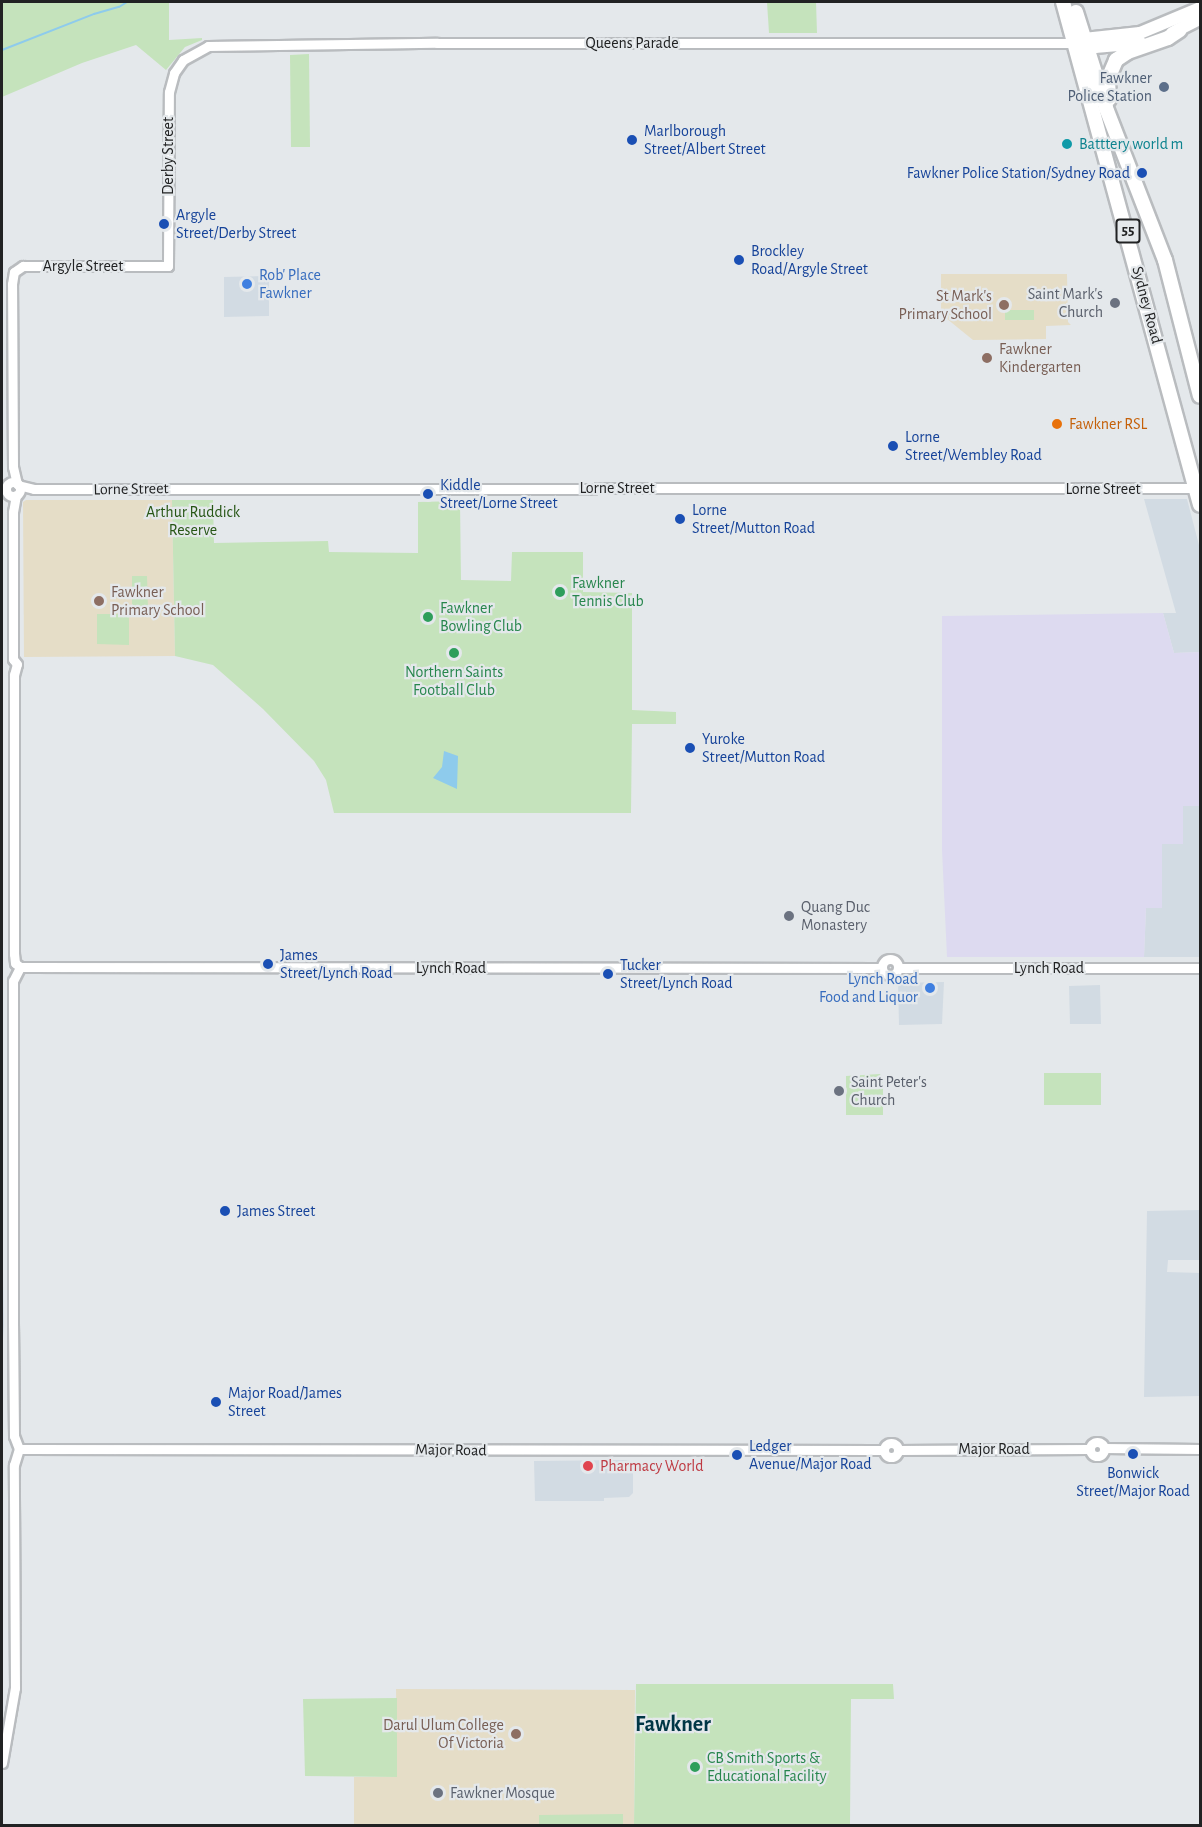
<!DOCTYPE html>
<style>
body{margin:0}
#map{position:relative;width:1202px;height:1827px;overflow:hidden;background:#e4e8eb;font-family:"Alegreya Sans",sans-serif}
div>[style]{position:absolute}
.built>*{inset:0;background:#d2dbe3}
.industrial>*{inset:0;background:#dddaf0}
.education>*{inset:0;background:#e5ddc7}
.green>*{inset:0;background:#c5e3bc}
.water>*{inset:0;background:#8ecbec}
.stream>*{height:2px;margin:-1px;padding:0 1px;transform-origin:1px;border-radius:1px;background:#8ecbec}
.roads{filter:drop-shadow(2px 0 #b9bcbf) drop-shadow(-2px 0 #b9bcbf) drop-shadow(0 2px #b9bcbf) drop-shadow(0 -2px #b9bcbf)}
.minor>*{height:9px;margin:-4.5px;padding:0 4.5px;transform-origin:4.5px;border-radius:4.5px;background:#fff}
.minor>.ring{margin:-4.5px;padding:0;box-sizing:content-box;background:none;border:9px solid #fff;border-radius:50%}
.major>*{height:12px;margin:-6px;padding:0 6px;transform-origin:6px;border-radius:6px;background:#fff}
.highway>*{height:14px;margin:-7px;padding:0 7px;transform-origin:7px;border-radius:7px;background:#fff}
.dots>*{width:16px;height:16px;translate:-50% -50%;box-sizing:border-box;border:3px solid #e4e8eb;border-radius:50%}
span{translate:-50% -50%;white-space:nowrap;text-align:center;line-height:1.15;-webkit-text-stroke:4.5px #e4e8eb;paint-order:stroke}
.shield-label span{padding:2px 4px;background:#e4e8eb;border:2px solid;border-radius:4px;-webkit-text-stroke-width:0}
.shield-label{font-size:15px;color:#212223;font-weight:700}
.street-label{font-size:16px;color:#212223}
.service-label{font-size:16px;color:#4e5e75}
.right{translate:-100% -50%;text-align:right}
.transit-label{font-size:16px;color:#164399}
.left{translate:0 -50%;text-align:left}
.culture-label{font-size:16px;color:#0d838f}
.shop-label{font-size:16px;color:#366cbe}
.worship-label{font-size:16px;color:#5b616d}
.education-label{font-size:16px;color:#785e54}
.food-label{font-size:16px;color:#c56008}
.park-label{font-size:16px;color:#275615}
.leisure-label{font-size:16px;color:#27864d}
.health-label{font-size:16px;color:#be3a42}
.district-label{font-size:22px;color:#003646;font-weight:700}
.frame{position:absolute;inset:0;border:3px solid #212223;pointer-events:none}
</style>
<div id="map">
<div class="built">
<i style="clip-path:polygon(269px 276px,269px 316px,224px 317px,224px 277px)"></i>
<i style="clip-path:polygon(1144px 499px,1187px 499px,1200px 549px,1200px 652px,1174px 653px,1163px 613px,1176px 613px)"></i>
<i style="clip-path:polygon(1183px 806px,1200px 806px,1200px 957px,1144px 957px,1146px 908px,1162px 907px,1162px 844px)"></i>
<i style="clip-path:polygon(944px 982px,942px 1024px,899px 1025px,898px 983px)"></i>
<i style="clip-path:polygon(1100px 985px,1101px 1024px,1070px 1024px,1069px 986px)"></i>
<i style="clip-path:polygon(1200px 1210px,1200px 1260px,1168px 1260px,1167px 1272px,1200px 1273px,1200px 1396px,1144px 1397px,1147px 1211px)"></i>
<i style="clip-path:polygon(2px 1219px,4px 1325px,2px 1352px)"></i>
<i style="clip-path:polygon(626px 1460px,633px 1462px,633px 1493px,629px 1497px,604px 1498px,604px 1501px,535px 1501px,534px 1461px)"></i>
</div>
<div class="industrial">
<i style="clip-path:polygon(1163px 613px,1174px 653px,1200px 652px,1200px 806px,1183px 806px,1183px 844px,1162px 844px,1162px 908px,1146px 908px,1144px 957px,947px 957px,942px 850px,942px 616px)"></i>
</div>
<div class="education">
<i style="clip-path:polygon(941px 274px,1067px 274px,1068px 322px,1071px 325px,1046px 326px,1046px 339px,973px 340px,941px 314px)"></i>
<i style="clip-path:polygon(26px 500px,172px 500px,175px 656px,24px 657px,23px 502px)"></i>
<i style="clip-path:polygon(396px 1689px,635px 1690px,634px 1825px,354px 1825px,354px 1777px,397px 1777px)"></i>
</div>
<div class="green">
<i style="clip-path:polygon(2px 2px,169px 2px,169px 40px,202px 38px,202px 40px,185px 47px,166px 70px,136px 45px,82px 63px,2px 97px)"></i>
<i style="clip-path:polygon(767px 2px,816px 2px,817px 33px,769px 33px)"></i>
<i style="clip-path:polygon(309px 54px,310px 147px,291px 147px,290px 55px)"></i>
<i style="clip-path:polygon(1005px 310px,1034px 310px,1034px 320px,1005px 320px)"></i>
<i style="clip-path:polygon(172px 500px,213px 500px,214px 543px,328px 541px,329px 552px,418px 553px,418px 502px,460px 501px,461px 580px,511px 581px,512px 552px,583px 552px,583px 592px,632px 593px,632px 710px,676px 712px,676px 724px,632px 724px,631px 813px,334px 813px,326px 780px,314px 761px,263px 709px,213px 665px,175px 656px)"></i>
<i style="clip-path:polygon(132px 576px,147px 576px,148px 609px,132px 609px)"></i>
<i style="clip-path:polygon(97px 614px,129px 614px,129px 645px,97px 644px)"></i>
<i style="clip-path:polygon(1044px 1073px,1101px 1073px,1101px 1105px,1044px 1105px)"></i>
<i style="clip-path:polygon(880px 1074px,883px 1078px,883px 1115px,846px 1115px,846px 1076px)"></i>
<i style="clip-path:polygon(636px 1684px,893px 1684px,894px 1699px,851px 1699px,850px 1825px,634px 1825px)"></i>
<i style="clip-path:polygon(397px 1698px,397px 1777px,305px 1776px,303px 1699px)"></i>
<i style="clip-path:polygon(623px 1814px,623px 1825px,539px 1825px,539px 1815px)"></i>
</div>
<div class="water">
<i style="clip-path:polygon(444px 751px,458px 756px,457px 789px,433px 778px,442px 767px)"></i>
</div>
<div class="stream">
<i style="left:2px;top:50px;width:99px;rotate:-21.4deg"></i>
<i style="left:94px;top:14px;width:26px;rotate:-16deg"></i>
<i style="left:119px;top:7px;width:9px;rotate:-32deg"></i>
</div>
<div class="roads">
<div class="minor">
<i class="ring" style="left:6px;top:482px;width:5px;height:5px"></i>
<i style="left:17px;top:484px;width:17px;rotate:-103deg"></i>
<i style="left:13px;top:467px;width:183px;rotate:-90.3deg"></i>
<i style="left:12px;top:284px;width:12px;rotate:-81deg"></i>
<i style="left:14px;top:272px;width:11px;rotate:-34deg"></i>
<i style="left:23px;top:266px;width:145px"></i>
<i style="left:168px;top:266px;width:174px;rotate:-89.7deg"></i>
<i style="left:169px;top:92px;width:20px;rotate:-75deg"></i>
<i style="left:174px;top:73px;width:16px;rotate:-55deg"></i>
<i style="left:183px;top:60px;width:29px;rotate:-29deg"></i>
<i style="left:208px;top:46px;width:229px;rotate:-0.8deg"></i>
<i style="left:437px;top:43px;width:637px"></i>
<i style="left:18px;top:485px;width:16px;rotate:14deg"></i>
<i style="left:34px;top:489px;width:1164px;rotate:-0.05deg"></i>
<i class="ring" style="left:882px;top:959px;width:7px;height:7px"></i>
<i style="left:20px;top:967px;width:862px;rotate:0.07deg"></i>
<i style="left:898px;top:968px;width:302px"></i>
<i class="ring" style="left:1090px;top:1442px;width:5px;height:5px"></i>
<i class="ring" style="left:884px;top:1443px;width:5px;height:5px"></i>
<i style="left:1104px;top:1448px;width:96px;rotate:0.6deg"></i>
<i style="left:19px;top:1449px;width:864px;rotate:0.07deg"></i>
<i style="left:898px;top:1450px;width:192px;rotate:-0.3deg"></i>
<i style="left:2px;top:1763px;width:76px;rotate:-80.2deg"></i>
<i style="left:15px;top:1688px;width:223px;rotate:-90.3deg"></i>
<i style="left:14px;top:1465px;width:17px;rotate:-73deg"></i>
<i style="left:19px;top:1449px;width:14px;rotate:-111deg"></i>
<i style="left:14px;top:1436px;width:111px;rotate:-90.5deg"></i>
<i style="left:13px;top:1325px;width:344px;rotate:-90deg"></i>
<i style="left:13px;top:981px;width:16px;rotate:-63deg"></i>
<i style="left:20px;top:967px;width:6px;rotate:-141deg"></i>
<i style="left:15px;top:963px;width:9px;rotate:-96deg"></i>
<i style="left:14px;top:954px;width:279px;rotate:-90deg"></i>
<i style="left:14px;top:675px;width:11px;rotate:-75deg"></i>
<i style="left:17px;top:664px;width:6px;rotate:-129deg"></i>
<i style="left:13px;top:659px;width:147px;rotate:-90deg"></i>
<i style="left:13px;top:512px;width:17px;rotate:-80deg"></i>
</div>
<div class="major">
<i style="left:1172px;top:33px;width:31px;rotate:-27deg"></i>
<i style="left:1076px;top:42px;width:9px;rotate:-21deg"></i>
<i style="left:1084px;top:39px;width:56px;rotate:-6.1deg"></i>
<i style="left:1140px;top:33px;width:65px;rotate:-22.6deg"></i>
<i style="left:1079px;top:45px;width:16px;rotate:7deg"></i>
<i style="left:1095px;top:47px;width:46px;rotate:-5deg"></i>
</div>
<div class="highway">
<i style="left:1063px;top:2px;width:521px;rotate:74.76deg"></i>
<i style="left:1076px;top:12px;width:101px;rotate:72.6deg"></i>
<i style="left:1106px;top:108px;width:163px;rotate:68.8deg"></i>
<i style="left:1165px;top:260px;width:140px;rotate:75.6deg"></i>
<i style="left:1109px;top:99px;width:20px;rotate:-93deg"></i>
<i style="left:1108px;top:79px;width:21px;rotate:-67deg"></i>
<i style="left:1116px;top:60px;width:14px;rotate:-34deg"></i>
<i style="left:1128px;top:52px;width:42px;rotate:-19.3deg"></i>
<i style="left:1168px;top:38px;width:14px;rotate:-34deg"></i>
</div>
</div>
<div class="dots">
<i style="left:1164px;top:87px;background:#5c6f8a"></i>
<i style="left:632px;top:140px;background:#1a4fb4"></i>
<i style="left:1067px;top:144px;background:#0f9aa8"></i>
<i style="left:1142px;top:173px;background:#1a4fb4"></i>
<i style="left:164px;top:224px;background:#1a4fb4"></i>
<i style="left:739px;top:260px;background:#1a4fb4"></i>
<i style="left:247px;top:284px;background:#3f7fe0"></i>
<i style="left:1115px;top:303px;background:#6b7280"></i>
<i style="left:1004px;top:305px;background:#8d6e63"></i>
<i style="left:987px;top:358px;background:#8d6e63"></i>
<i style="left:1057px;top:424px;background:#e8710a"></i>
<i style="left:893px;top:446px;background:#1a4fb4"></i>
<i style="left:428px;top:494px;background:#1a4fb4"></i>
<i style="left:680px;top:519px;background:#1a4fb4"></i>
<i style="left:560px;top:592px;background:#2e9e5b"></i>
<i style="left:99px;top:601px;background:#8d6e63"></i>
<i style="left:428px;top:617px;background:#2e9e5b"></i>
<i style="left:454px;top:653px;background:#2e9e5b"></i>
<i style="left:690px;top:748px;background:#1a4fb4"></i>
<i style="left:789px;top:916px;background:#6b7280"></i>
<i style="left:268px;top:964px;background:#1a4fb4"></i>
<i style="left:608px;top:974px;background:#1a4fb4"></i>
<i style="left:930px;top:988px;background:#3f7fe0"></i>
<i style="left:839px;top:1091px;background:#6b7280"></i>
<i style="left:225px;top:1211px;background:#1a4fb4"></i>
<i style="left:216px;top:1402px;background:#1a4fb4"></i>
<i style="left:1133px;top:1454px;background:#1a4fb4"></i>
<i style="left:737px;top:1455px;background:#1a4fb4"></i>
<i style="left:588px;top:1466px;background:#e0444e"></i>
<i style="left:516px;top:1734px;background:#8d6e63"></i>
<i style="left:695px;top:1767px;background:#2e9e5b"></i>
<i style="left:438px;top:1793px;background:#6b7280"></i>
</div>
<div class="shield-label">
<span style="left:1128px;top:231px">55</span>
</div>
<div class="street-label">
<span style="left:632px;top:43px">Queens Parade</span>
<span style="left:168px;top:156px;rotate:-90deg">Derby Street</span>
<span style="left:83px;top:266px">Argyle Street</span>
<span style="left:1147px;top:305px;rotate:75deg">Sydney Road</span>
<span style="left:617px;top:488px">Lorne Street</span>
<span style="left:131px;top:489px;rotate:-1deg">Lorne Street</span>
<span style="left:1103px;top:489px">Lorne Street</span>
<span style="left:451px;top:968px">Lynch Road</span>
<span style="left:1049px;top:968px">Lynch Road</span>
<span style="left:994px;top:1449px">Major Road</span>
<span style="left:451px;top:1450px;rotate:1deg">Major Road</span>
</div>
<div class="service-label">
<span class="right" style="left:1152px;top:87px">Fawkner<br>Police Station</span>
</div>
<div class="transit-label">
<span class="left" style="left:644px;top:140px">Marlborough<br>Street/Albert Street</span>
<span class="right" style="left:1130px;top:173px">Fawkner Police Station/Sydney Road</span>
<span class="left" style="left:176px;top:224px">Argyle<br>Street/Derby Street</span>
<span class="left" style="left:751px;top:260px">Brockley<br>Road/Argyle Street</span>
<span class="left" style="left:905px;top:446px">Lorne<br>Street/Wembley Road</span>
<span class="left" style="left:440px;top:494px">Kiddle<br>Street/Lorne Street</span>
<span class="left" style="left:692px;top:519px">Lorne<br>Street/Mutton Road</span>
<span class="left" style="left:702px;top:748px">Yuroke<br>Street/Mutton Road</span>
<span class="left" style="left:280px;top:964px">James<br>Street/Lynch Road</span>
<span class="left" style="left:620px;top:974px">Tucker<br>Street/Lynch Road</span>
<span class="left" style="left:237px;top:1211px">James Street</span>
<span class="left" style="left:228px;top:1402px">Major Road/James<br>Street</span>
<span class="left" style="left:749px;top:1455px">Ledger<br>Avenue/Major Road</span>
<span style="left:1133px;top:1482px">Bonwick<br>Street/Major Road</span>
</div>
<div class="culture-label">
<span class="left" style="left:1079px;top:144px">Batttery world m</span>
</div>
<div class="shop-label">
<span class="left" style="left:259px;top:284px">Rob' Place<br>Fawkner</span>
<span class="right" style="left:918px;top:988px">Lynch Road<br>Food and Liquor</span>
</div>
<div class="worship-label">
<span class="right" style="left:1103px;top:303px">Saint Mark's<br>Church</span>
<span class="left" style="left:801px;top:916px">Quang Duc<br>Monastery</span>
<span class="left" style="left:851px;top:1091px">Saint Peter's<br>Church</span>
<span class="left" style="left:450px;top:1793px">Fawkner Mosque</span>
</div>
<div class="education-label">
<span class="right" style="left:992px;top:305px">St Mark's<br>Primary School</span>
<span class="left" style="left:999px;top:358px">Fawkner<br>Kindergarten</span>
<span class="left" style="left:111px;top:601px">Fawkner<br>Primary School</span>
<span class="right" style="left:504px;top:1734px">Darul Ulum College<br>Of Victoria</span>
</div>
<div class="food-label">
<span class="left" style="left:1069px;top:424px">Fawkner RSL</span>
</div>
<div class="park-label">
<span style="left:193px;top:521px">Arthur Ruddick<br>Reserve</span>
</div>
<div class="leisure-label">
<span class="left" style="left:572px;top:592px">Fawkner<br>Tennis Club</span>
<span class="left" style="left:440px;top:617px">Fawkner<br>Bowling Club</span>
<span style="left:454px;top:681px">Northern Saints<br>Football Club</span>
<span class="left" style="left:707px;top:1767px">CB Smith Sports &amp;<br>Educational Facility</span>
</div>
<div class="health-label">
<span class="left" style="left:600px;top:1466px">Pharmacy World</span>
</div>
<div class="district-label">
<span style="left:673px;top:1725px">Fawkner</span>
</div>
<div class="frame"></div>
</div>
